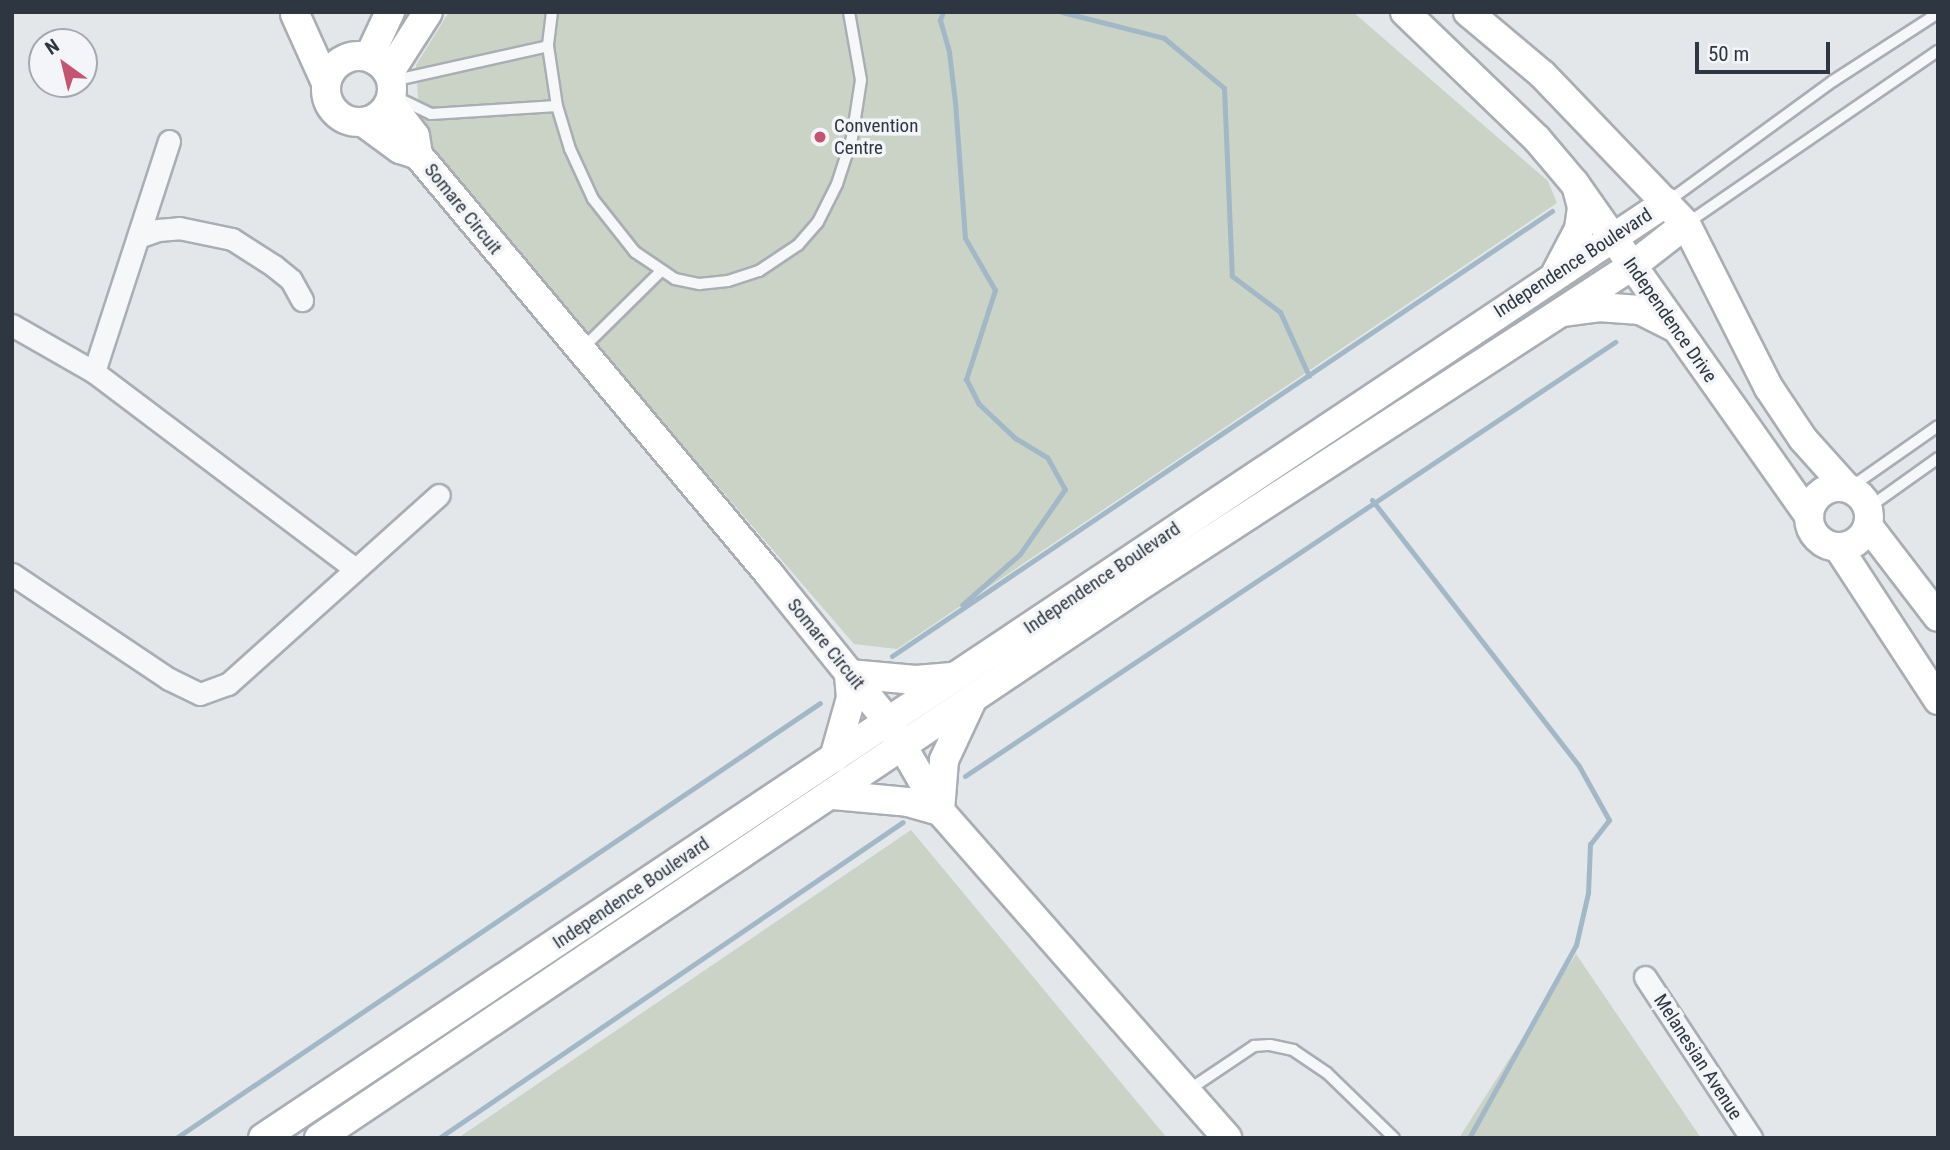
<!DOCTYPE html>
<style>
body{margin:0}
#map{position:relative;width:1950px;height:1150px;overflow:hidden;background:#e3e7ea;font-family:"Roboto Condensed",sans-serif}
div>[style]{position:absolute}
.green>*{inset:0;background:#cad3c5}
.stream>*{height:5px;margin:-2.5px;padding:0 2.5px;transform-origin:2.5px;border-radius:2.5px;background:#a2b8c7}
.roads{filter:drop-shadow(2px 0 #a9aeb4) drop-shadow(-2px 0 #a9aeb4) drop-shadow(0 2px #a9aeb4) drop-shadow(0 -2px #a9aeb4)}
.lane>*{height:10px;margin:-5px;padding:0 5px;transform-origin:5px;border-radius:5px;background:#f6f7f9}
.street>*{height:21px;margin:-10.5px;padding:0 10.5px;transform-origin:10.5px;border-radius:10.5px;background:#f6f7f9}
.secondary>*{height:28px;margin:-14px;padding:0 14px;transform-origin:14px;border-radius:14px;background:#fff}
.secondary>.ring{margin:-14px;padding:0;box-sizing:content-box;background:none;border:28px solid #fff;border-radius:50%}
.dots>*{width:19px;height:19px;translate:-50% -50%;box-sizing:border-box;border:4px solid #f3f5f8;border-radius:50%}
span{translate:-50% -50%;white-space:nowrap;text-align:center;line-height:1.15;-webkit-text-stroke:7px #f3f5f8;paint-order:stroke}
.poi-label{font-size:19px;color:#2d3641}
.left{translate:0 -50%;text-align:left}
.street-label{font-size:19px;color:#2d3641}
.frame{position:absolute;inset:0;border:14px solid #2d3641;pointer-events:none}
.north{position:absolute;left:28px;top:28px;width:70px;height:70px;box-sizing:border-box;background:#f3f5f8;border:2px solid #a4a9af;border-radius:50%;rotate:326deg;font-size:19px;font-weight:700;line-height:28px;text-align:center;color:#2d3641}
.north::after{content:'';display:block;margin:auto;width:24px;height:32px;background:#c45470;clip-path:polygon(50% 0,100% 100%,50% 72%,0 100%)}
.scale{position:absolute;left:1695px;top:42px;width:135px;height:32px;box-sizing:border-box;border:4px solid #2d3641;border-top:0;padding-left:9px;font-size:21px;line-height:24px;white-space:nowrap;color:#2d3641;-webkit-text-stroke:5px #f3f5f8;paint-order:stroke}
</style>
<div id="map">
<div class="green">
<i style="clip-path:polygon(449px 12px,1353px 12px,1548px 181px,1557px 203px,897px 649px,854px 644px,421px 142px,416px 65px)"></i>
<i style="clip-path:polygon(911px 830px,1167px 1138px,458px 1138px)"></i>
<i style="clip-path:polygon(1576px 954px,1701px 1138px,1459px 1138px)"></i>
</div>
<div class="stream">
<i style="left:943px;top:12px;width:9px;rotate:111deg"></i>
<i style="left:940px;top:20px;width:33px;rotate:74deg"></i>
<i style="left:949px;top:52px;width:50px;rotate:83.2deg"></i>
<i style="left:955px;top:102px;width:136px;rotate:85.8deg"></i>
<i style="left:965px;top:238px;width:60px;rotate:60deg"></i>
<i style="left:995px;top:290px;width:94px;rotate:108deg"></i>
<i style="left:966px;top:379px;width:28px;rotate:63deg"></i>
<i style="left:979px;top:404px;width:50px;rotate:43.4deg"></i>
<i style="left:1015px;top:438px;width:37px;rotate:31deg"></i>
<i style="left:1047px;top:457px;width:37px;rotate:61deg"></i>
<i style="left:1065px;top:489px;width:79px;rotate:124.7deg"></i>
<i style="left:1020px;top:554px;width:77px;rotate:138.7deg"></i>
<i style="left:1062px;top:12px;width:105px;rotate:14.3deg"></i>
<i style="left:1164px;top:38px;width:78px;rotate:39.8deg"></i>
<i style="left:1224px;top:88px;width:188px;rotate:87.6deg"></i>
<i style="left:1232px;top:276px;width:60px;rotate:36.9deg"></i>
<i style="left:1280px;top:312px;width:70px;rotate:65.6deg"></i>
<i style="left:1372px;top:500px;width:337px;rotate:52.1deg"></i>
<i style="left:1579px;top:766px;width:62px;rotate:60.9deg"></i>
<i style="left:1609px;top:820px;width:31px;rotate:128deg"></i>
<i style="left:1590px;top:844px;width:49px;rotate:92.3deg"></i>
<i style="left:1588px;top:893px;width:53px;rotate:103deg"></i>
<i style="left:1576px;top:945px;width:221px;rotate:119deg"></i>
<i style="left:892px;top:656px;width:796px;rotate:-33.99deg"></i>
<i style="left:965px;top:776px;width:782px;rotate:-33.73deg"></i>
<i style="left:176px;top:1138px;width:777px;rotate:-34.04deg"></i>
<i style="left:439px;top:1138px;width:561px;rotate:-34.26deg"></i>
</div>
<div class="roads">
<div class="lane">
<i style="left:552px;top:12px;width:34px;rotate:97deg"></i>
<i style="left:548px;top:46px;width:61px;rotate:81.5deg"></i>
<i style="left:557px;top:106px;width:45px;rotate:73.2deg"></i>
<i style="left:570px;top:149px;width:55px;rotate:65.3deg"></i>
<i style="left:593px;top:199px;width:68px;rotate:51.6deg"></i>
<i style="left:635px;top:252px;width:48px;rotate:34deg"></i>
<i style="left:675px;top:279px;width:25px;rotate:12deg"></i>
<i style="left:699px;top:284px;width:29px;rotate:-6deg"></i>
<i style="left:728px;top:281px;width:33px;rotate:-18deg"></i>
<i style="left:759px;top:271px;width:47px;rotate:-33.7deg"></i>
<i style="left:798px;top:245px;width:30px;rotate:-49deg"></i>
<i style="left:818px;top:222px;width:42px;rotate:-63.4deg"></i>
<i style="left:837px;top:184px;width:48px;rotate:-71.9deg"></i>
<i style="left:852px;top:138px;width:59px;rotate:-81.2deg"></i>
<i style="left:861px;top:80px;width:69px;rotate:-100deg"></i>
<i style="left:392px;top:81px;width:160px;rotate:-12.6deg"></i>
<i style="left:396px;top:97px;width:39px;rotate:26deg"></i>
<i style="left:431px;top:114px;width:126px;rotate:-3.6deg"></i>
<i style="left:1667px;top:202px;width:205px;rotate:-36.1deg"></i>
<i style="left:1833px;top:81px;width:125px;rotate:-32.9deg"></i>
<i style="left:1686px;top:224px;width:306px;rotate:-34.5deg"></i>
<i style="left:582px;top:349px;width:110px;rotate:-44.6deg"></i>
<i style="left:1851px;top:487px;width:106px;rotate:-35deg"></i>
<i style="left:1868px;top:508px;width:86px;rotate:-35.5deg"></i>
<i style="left:1187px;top:1091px;width:81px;rotate:-33.9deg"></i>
<i style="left:1254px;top:1046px;width:16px;rotate:-4deg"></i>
<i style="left:1270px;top:1045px;width:24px;rotate:12deg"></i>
<i style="left:1293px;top:1050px;width:41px;rotate:34.1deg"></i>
<i style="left:1327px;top:1073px;width:93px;rotate:44.1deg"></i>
</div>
<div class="street">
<i style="left:169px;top:141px;width:243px;rotate:108deg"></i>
<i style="left:94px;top:372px;width:326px;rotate:37deg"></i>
<i style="left:138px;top:237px;width:21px;rotate:-19deg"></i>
<i style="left:158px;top:230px;width:21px;rotate:-5deg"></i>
<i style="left:179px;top:228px;width:54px;rotate:11.7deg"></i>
<i style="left:232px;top:239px;width:50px;rotate:32.7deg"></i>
<i style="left:274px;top:266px;width:22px;rotate:39deg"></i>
<i style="left:291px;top:280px;width:23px;rotate:61deg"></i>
<i style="left:12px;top:325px;width:95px;rotate:29.8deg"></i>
<i style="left:12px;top:574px;width:189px;rotate:33.8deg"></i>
<i style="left:169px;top:679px;width:34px;rotate:26deg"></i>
<i style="left:200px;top:694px;width:30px;rotate:-20deg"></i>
<i style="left:228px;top:684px;width:283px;rotate:-41.9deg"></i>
<i style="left:1645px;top:977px;width:193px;rotate:56.6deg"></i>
</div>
<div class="secondary">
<i style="left:1405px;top:12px;width:183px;rotate:43.9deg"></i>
<i style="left:1537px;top:139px;width:59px;rotate:49.8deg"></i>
<i style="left:1575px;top:184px;width:406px;rotate:54.8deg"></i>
<i style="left:1468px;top:12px;width:97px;rotate:40deg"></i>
<i style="left:1542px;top:74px;width:208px;rotate:46.2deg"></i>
<i style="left:1686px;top:224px;width:184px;rotate:63.2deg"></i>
<i style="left:1769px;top:388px;width:61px;rotate:56.3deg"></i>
<i style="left:1803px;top:439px;width:64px;rotate:48.1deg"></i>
<i style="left:295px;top:14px;width:76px;rotate:65.8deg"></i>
<i class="ring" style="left:326px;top:56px;width:38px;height:38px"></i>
<i style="left:369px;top:57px;width:50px;rotate:-65deg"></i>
<i style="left:389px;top:73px;width:72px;rotate:-57.4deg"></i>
<i style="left:390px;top:103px;width:41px;rotate:52.9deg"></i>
<i style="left:415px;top:136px;width:19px;rotate:81deg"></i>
<i style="left:363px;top:122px;width:46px;rotate:36.1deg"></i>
<i style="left:400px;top:149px;width:19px;rotate:18deg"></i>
<i style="left:418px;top:155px;width:548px;rotate:50.03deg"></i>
<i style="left:770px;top:575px;width:188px;rotate:51.1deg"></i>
<i style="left:888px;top:721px;width:104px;rotate:60deg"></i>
<i style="left:940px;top:811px;width:435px;rotate:48.7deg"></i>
<i style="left:1556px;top:273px;width:50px;rotate:-62.4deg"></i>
<i style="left:1579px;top:229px;width:22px;rotate:-82deg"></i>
<i style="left:1582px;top:207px;width:20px;rotate:-105deg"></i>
<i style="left:1564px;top:312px;width:34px;rotate:-8deg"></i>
<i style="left:1598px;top:307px;width:42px;rotate:4.1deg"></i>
<i style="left:1640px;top:310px;width:40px;rotate:26.6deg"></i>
<i class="ring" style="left:1809px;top:487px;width:32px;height:32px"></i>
<i style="left:1869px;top:527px;width:113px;rotate:52.5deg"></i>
<i style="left:1838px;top:547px;width:183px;rotate:56.8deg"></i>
<i style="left:849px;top:674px;width:67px;rotate:5.1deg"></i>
<i style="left:916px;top:680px;width:36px;rotate:-5deg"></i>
<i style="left:834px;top:758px;width:62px;rotate:-74.2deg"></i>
<i style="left:851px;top:698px;width:24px;rotate:-95deg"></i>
<i style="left:833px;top:795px;width:75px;rotate:5.3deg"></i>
<i style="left:908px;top:802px;width:33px;rotate:16deg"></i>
<i style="left:940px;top:811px;width:51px;rotate:-85.5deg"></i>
<i style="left:944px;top:760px;width:68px;rotate:-64.9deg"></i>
<i style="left:263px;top:1138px;width:1687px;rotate:-33.69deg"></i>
<i style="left:319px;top:1138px;width:983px;rotate:-33.93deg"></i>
<i style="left:1135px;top:589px;width:593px;rotate:-33.02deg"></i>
<i style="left:1632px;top:266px;width:68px;rotate:-37.9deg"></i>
</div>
</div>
<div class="dots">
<i style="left:820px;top:137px;background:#c45470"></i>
</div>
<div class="poi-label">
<span class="left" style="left:834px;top:137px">Convention<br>Centre</span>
</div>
<div class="street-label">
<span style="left:463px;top:209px;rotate:51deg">Somare Circuit</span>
<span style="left:1573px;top:263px;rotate:-33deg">Independence Boulevard</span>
<span style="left:1670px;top:320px;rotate:55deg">Independence Drive</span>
<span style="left:1102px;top:578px;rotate:-34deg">Independence Boulevard</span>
<span style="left:826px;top:644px;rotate:51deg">Somare Circuit</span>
<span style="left:631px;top:893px;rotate:-34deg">Independence Boulevard</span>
<span style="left:1698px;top:1057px;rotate:57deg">Melanesian Avenue</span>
</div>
<div class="frame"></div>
<div class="north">N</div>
<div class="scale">50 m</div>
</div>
